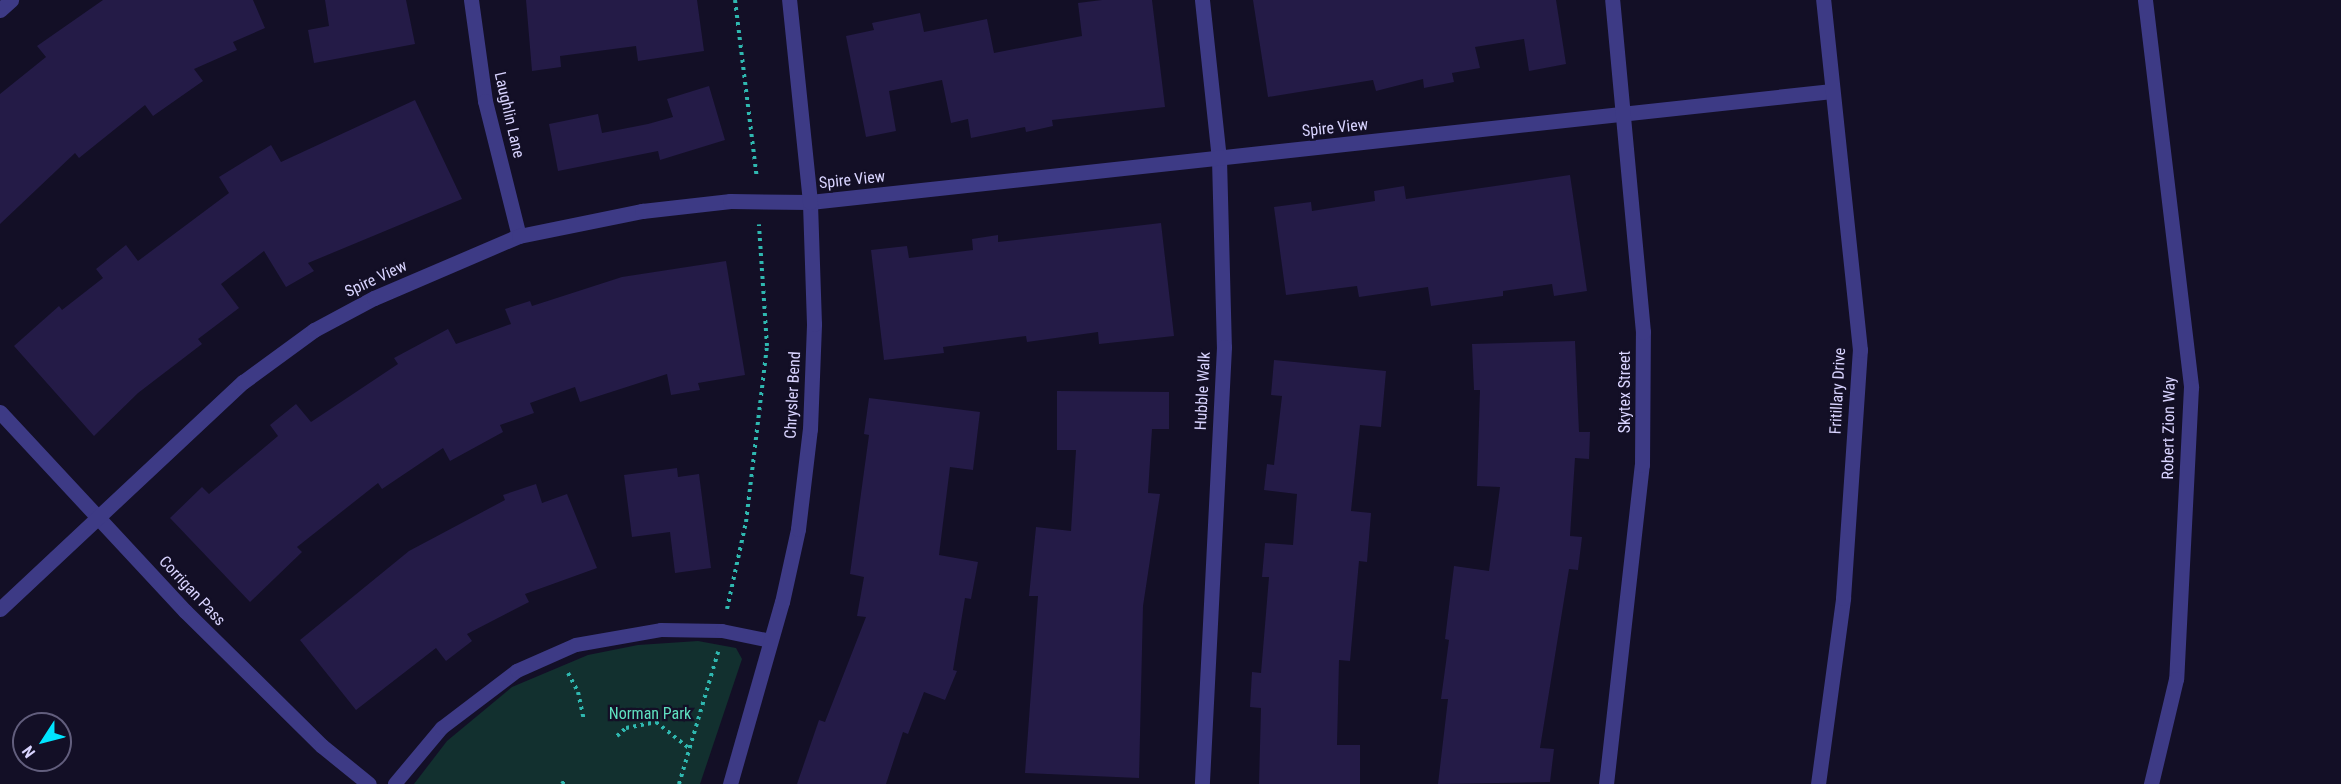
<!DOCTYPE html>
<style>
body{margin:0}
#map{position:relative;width:2341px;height:784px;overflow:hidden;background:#130f26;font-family:"Roboto Condensed",sans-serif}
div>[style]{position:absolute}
.green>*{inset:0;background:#12302f}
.building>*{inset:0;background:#241b47}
.path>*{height:4px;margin-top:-2px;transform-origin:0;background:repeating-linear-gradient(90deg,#2fb8b0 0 3px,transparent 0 7.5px)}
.lane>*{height:14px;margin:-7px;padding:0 7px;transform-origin:7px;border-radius:7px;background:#3d3a85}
.street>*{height:15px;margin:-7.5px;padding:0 7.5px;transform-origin:7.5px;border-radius:7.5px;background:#3d3a85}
span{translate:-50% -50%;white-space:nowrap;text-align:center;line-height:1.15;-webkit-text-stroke:4.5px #130f26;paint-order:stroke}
.street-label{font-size:16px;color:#d9d4ff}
.park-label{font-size:16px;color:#5fe0c0}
.north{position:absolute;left:12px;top:712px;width:60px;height:60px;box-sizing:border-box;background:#130f26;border:2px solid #625e7d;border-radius:50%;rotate:234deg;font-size:16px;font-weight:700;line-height:24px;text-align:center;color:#d9d4ff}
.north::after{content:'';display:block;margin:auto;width:21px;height:27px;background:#00e5ff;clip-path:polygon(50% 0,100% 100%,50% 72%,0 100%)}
</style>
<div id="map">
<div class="green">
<i style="clip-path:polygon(698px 641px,736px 648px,742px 659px,700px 784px,414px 784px,447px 741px,512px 687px,588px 655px,638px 645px)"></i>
</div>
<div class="building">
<i style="clip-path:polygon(103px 0,253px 0,265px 28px,233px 42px,237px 50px,194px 69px,203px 81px,153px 116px,145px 105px,79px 158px,75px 153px,0 224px,0 94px,46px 57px,37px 46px)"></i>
<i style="clip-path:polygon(325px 0,406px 0,415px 44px,314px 63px,308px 30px,329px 26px)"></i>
<i style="clip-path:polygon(526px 0,697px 0,704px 51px,638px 61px,636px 46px,560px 56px,561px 67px,532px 71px)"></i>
<i style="clip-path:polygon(1102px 0,1152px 0,1165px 107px,1052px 120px,1053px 126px,1026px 132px,1025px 127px,971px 138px,968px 119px,951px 123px,942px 80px,889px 91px,896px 131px,866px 137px,846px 36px,874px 30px,872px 23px,920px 13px,924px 32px,987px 19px,994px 53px,1082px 36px,1078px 3px)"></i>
<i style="clip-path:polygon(1253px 0,1556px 0,1566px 64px,1529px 71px,1524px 39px,1475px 47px,1480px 68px,1452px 73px,1454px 82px,1424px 88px,1423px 79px,1376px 91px,1373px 80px,1268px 97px)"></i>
<i style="clip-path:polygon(709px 86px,725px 140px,660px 160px,658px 151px,558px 171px,549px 124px,598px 114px,602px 133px,648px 124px,673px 117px,667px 99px)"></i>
<i style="clip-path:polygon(415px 100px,462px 199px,308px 263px,314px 271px,286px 287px,264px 251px,221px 284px,239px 308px,198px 339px,202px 344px,138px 393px,94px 436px,14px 346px,59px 306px,62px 310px,103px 278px,96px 269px,126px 245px,138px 261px,229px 193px,219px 177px,271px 145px,281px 162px)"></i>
<i style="clip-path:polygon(1570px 175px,1587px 291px,1554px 296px,1552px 284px,1503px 291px,1503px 296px,1431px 306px,1428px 287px,1359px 297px,1357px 286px,1286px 295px,1274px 207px,1311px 202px,1312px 211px,1375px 201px,1374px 191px,1404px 186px,1406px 199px)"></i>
<i style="clip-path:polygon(1161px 223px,1174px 336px,1099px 344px,1098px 332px,1027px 342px,1026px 336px,943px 347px,944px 353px,884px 360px,871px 250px,907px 246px,909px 258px,973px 250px,972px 239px,998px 235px,998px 242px)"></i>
<i style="clip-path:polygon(726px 261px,745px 375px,698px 383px,700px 390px,671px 395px,667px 374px,580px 402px,575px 387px,530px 403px,534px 413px,500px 425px,503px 432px,450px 461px,443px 448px,382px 489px,378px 483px,297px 547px,302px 552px,250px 602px,170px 518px,202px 487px,209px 494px,278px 436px,270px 425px,296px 404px,311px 422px,398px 364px,394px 358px,448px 329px,456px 344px,511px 324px,505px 309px,530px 301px,532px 306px,622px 277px)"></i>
<i style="clip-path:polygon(1575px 341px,1579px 432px,1590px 432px,1589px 459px,1575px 458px,1570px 536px,1582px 537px,1578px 570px,1569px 569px,1540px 748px,1554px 749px,1550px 782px,1438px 784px,1448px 699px,1441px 699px,1449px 640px,1445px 639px,1454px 566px,1489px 571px,1500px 487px,1477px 486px,1480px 390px,1474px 390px,1472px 344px)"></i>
<i style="clip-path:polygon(1274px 360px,1386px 371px,1381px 427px,1360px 425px,1351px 511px,1371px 513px,1367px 562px,1359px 561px,1350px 661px,1339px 660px,1337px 745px,1360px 745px,1360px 784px,1259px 784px,1261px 708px,1250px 707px,1252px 672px,1261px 673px,1269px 577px,1262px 577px,1265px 543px,1293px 545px,1297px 494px,1264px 490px,1267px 464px,1274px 465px,1282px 396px,1271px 395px)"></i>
<i style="clip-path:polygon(1057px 391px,1169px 392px,1169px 429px,1152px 429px,1148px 493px,1160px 494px,1143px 606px,1139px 778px,1025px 773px,1038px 596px,1029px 596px,1036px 527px,1071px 531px,1076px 450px,1057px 450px)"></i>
<i style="clip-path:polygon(869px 398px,980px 412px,973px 470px,950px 467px,939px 555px,978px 562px,971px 599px,965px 598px,953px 670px,957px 671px,945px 700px,924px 692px,908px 734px,903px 732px,886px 784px,797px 784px,819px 720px,825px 722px,866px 617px,857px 616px,864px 577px,850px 574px,869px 435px,864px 434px)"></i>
<i style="clip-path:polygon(677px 468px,678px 477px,699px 474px,711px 568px,675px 573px,670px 532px,632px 537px,624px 475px)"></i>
<i style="clip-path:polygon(536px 484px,542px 503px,567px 494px,597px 568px,525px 594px,529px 602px,467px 634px,472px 641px,446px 661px,436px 648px,356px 710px,300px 640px,409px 551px,505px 500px,503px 495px)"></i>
</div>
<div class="path">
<i style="left:735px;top:0;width:179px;rotate:83deg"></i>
<i style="left:727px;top:609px;width:89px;rotate:-77.7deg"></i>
<i style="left:746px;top:522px;width:177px;rotate:-83.2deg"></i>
<i style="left:767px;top:346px;width:122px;rotate:-93.8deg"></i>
<i style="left:568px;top:673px;width:21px;rotate:62deg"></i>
<i style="left:578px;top:692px;width:29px;rotate:78deg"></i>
<i style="left:617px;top:736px;width:12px;rotate:-42deg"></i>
<i style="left:626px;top:728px;width:31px;rotate:-11deg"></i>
<i style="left:656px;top:722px;width:43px;rotate:38.5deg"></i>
<i style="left:562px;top:784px;width:5px;rotate:-53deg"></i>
<i style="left:679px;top:784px;width:138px;rotate:-73.5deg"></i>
</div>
<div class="lane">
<i style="left:395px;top:784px;width:73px;rotate:-50deg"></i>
<i style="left:442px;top:728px;width:94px;rotate:-37.2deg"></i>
<i style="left:517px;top:671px;width:64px;rotate:-23.8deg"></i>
<i style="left:576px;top:645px;width:86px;rotate:-10deg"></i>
<i style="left:661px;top:630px;width:61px;rotate:0.9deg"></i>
<i style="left:722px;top:631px;width:50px;rotate:11.5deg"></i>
</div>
<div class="street">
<i style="left:471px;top:0;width:102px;rotate:82.1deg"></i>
<i style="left:485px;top:101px;width:139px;rotate:75.9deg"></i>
<i style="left:1202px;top:0;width:160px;rotate:83.9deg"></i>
<i style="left:1219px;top:159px;width:188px;rotate:88.5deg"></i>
<i style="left:1224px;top:347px;width:438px;rotate:92.9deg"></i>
<i style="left:2145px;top:0;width:390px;rotate:83.2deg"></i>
<i style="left:2191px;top:387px;width:292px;rotate:92.9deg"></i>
<i style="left:2176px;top:679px;width:108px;rotate:103.4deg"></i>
<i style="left:0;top:10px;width:15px;rotate:-42deg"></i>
<i style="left:0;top:412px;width:272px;rotate:47.1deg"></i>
<i style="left:185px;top:611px;width:192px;rotate:44.6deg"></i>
<i style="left:322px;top:746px;width:60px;rotate:39deg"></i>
<i style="left:0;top:609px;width:333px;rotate:-43.1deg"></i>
<i style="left:243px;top:382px;width:88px;rotate:-36.2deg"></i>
<i style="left:314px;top:330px;width:68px;rotate:-28.1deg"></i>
<i style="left:374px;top:298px;width:158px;rotate:-23.2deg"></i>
<i style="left:519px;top:236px;width:126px;rotate:-11.5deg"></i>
<i style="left:642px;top:211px;width:89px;rotate:-6.5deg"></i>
<i style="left:730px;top:201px;width:80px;rotate:0.7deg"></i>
<i style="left:810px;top:202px;width:1028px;rotate:-6.2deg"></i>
<i style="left:730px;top:784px;width:189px;rotate:-74.1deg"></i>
<i style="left:782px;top:602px;width:75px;rotate:-77.6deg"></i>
<i style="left:798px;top:529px;width:101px;rotate:-83.2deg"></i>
<i style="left:810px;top:429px;width:105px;rotate:-87.8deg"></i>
<i style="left:814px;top:324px;width:122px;rotate:-91.9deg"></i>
<i style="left:810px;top:202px;width:203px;rotate:-95.9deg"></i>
<i style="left:1606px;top:784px;width:321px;rotate:-83.6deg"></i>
<i style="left:1642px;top:465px;width:133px;rotate:-89.6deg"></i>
<i style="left:1643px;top:332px;width:333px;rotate:-95.3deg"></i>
<i style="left:1818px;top:784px;width:188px;rotate:-82.3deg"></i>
<i style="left:1843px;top:598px;width:249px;rotate:-86.1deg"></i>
<i style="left:1860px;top:350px;width:352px;rotate:-96deg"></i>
</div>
<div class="street-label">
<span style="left:509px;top:115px;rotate:77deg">Laughlin Lane</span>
<span style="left:1335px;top:128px;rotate:-6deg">Spire View</span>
<span style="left:852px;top:180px;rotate:-6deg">Spire View</span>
<span style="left:376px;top:279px;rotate:-25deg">Spire View</span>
<span style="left:1203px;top:391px;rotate:-87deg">Hubble Walk</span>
<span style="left:1838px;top:391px;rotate:-87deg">Fritillary Drive</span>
<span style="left:1625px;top:392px;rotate:-90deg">Skytex Street</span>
<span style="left:793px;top:395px;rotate:-87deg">Chrysler Bend</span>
<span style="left:2169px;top:428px;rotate:-89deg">Robert Zion Way</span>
<span style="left:192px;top:591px;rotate:47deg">Corrigan Pass</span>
</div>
<div class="park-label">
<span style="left:650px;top:714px">Norman Park</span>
</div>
<div class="north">N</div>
</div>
